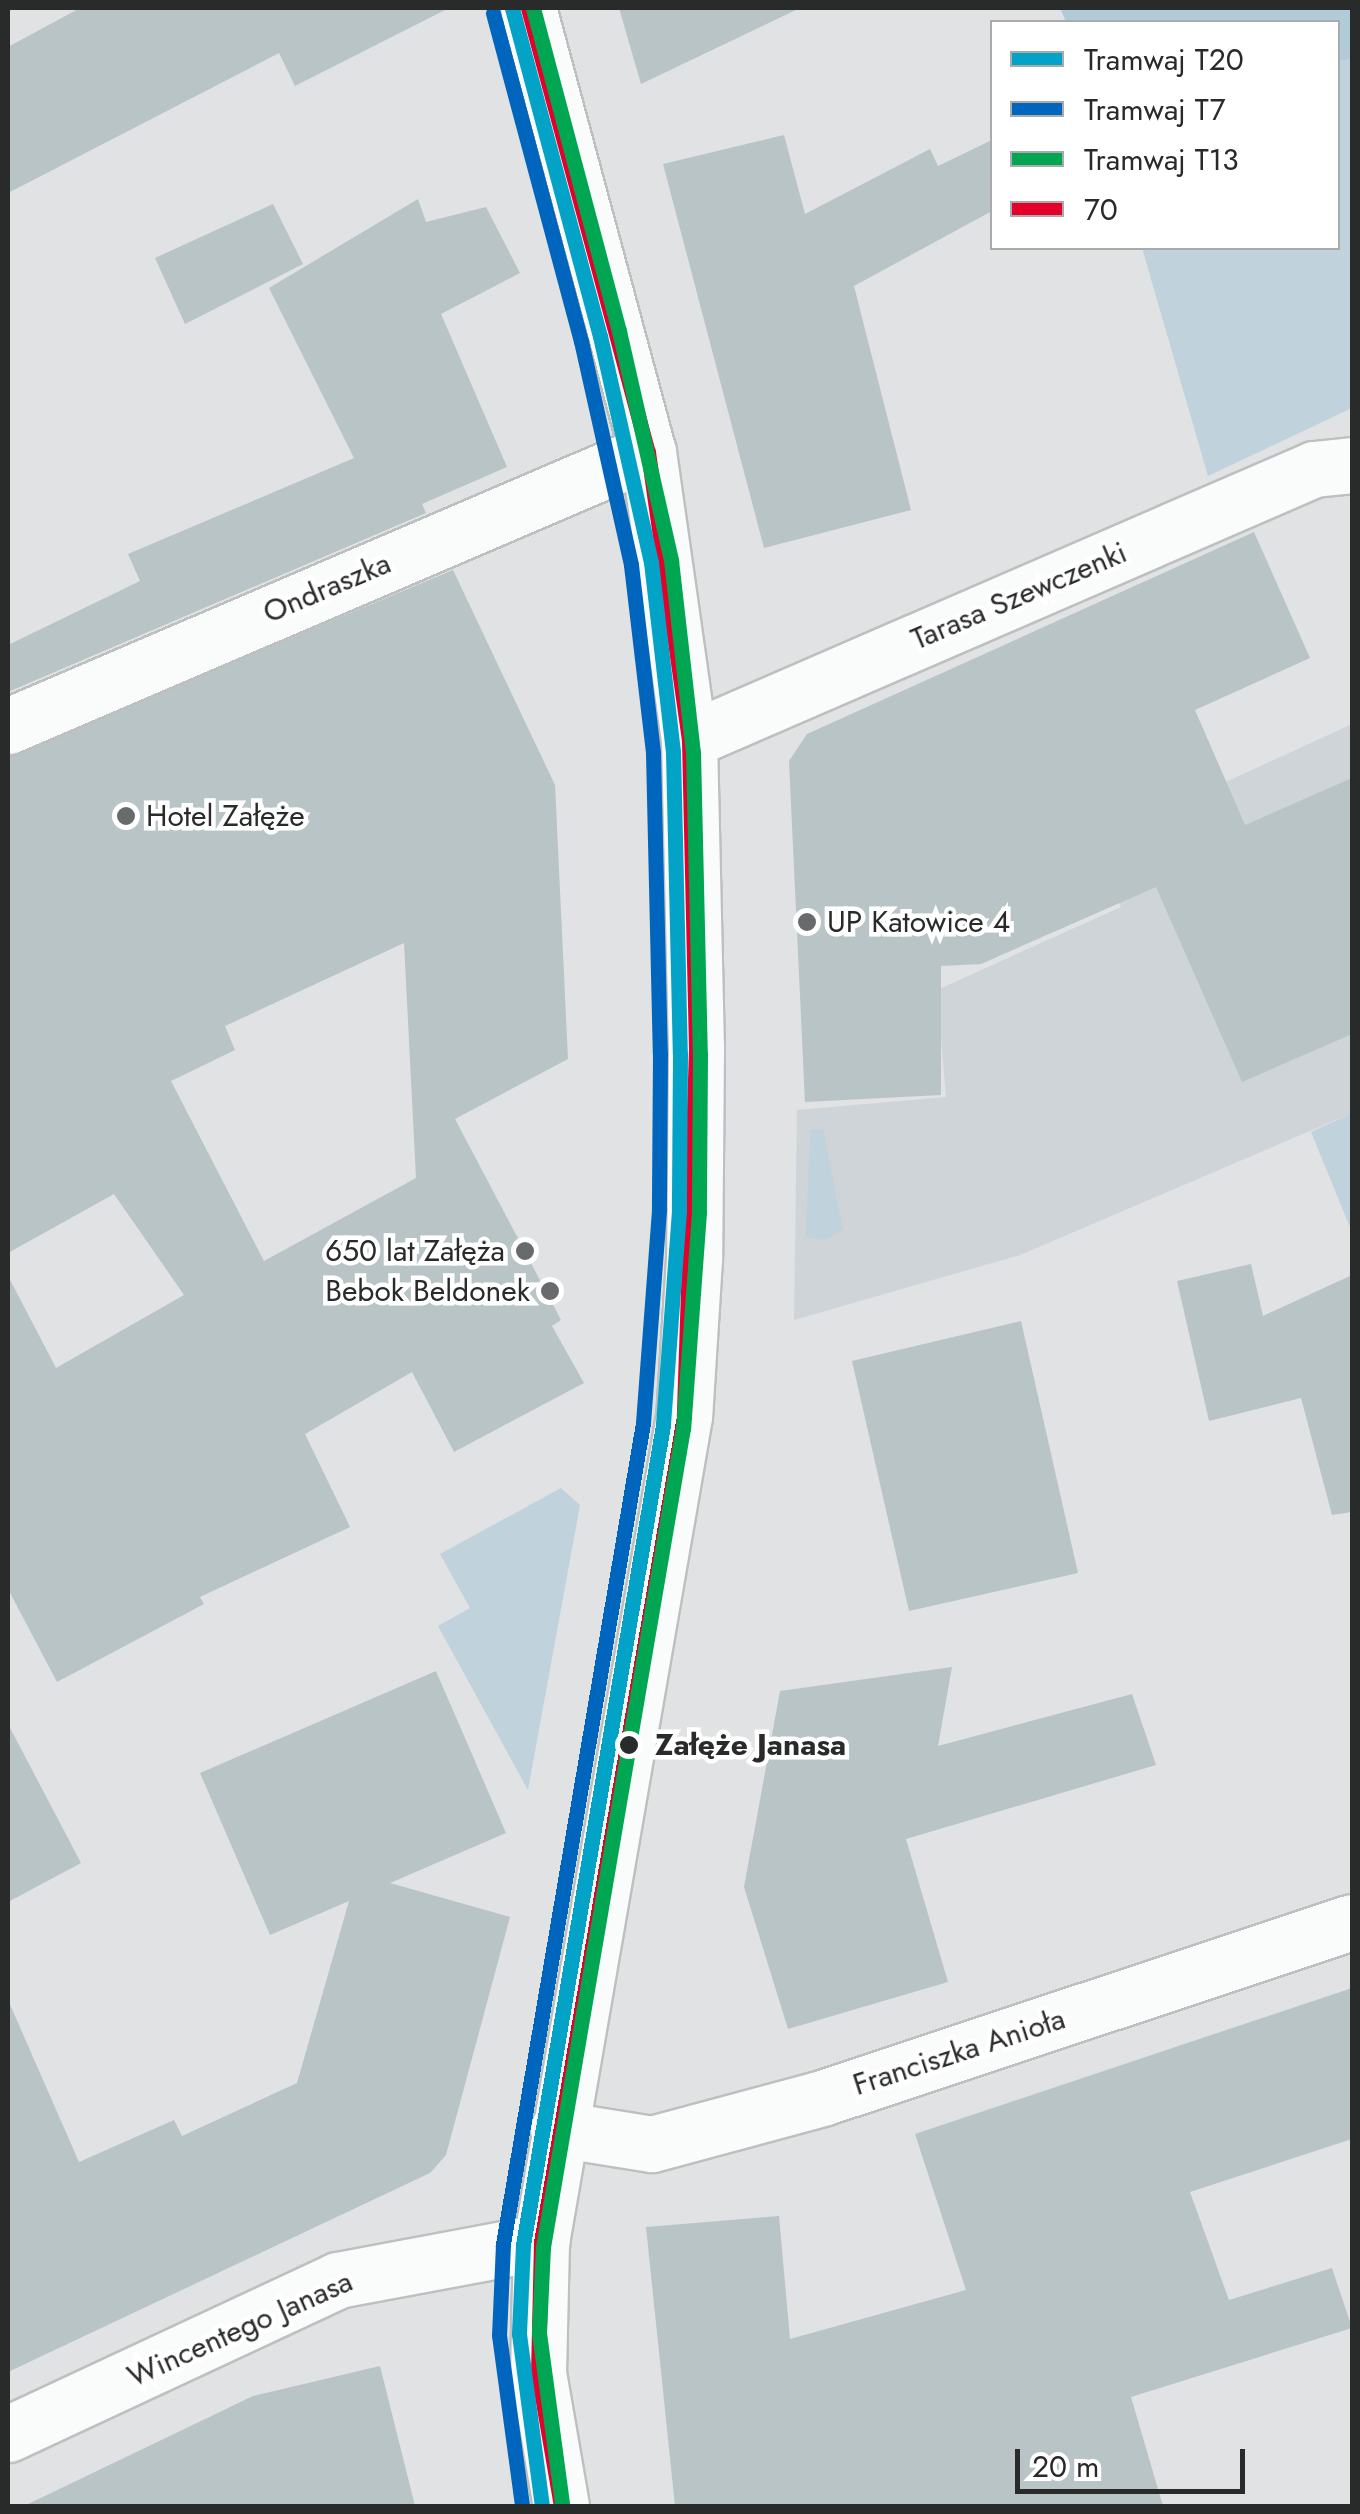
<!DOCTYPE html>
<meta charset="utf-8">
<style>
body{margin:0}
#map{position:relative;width:1360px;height:2514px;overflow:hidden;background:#e0e2e3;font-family:Jost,sans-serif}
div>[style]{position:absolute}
.built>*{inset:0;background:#ced4d8}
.green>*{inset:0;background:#c0d2dc}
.forest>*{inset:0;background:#b2cbd8}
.building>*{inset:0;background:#b9c4c7}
.roads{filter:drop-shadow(2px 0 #bebfbf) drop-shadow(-2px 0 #bebfbf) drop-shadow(0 2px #bebfbf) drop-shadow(0 -2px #bebfbf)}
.minor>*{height:55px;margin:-27.5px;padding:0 27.5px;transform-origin:27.5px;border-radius:27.5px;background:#fafbfb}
.bus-1>*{height:15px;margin:-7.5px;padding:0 7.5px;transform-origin:7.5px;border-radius:7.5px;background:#e4002b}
.tram-1>*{height:15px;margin:-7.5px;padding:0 7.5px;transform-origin:7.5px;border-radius:7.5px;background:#02a3c6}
.tram-2>*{height:15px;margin:-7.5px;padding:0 7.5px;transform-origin:7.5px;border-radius:7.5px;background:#0065bd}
.tram-3>*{height:15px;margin:-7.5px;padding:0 7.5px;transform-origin:7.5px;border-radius:7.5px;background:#00a651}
.dots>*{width:28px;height:28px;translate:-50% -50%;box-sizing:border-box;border:5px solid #fff;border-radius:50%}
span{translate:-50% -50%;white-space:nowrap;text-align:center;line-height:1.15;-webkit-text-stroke:9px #fff;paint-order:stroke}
.street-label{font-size:30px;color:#292a2a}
.poi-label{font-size:30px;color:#292a2a}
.left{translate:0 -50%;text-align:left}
.right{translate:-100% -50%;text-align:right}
.stop-label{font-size:30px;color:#292a2a;font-weight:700}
.frame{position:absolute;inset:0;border:10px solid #292a2a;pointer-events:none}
.legend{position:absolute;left:990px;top:20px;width:350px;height:230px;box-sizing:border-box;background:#fff;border:2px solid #a9aaaa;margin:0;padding:12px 18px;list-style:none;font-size:30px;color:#292a2a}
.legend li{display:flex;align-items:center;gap:20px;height:50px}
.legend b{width:50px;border:2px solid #a9aaaa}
.scale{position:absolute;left:1015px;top:2449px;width:230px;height:45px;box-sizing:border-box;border:5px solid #292a2a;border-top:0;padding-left:12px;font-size:30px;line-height:35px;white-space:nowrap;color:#292a2a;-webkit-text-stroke:8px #fff;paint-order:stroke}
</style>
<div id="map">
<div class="built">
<i style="clip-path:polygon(1352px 724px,1352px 1113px,1020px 1255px,794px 1320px,797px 1110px,946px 1097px,937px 990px,1121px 907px,1095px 842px)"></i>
</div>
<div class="green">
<i style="clip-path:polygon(1352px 59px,1352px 408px,1208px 476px,1142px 248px,1338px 248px,1338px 61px)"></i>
<i style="clip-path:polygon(1352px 1113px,1352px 1232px,1311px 1132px)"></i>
<i style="clip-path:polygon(823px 1129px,843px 1230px,824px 1240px,806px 1237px,810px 1130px)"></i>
<i style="clip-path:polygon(561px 1488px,580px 1505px,528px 1790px,438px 1626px,470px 1608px,440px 1554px)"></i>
</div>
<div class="forest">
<i style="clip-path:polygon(1060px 8px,1352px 8px,1352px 59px,1338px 61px,1338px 22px,1066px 22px)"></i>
</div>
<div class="building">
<i style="clip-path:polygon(80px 8px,449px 8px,295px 86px,279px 53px,8px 193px,8px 47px)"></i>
<i style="clip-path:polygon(619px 8px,800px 8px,641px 84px)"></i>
<i style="clip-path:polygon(784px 135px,805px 214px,930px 149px,938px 166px,992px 140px,992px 211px,854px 286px,911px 510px,764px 548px,663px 164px)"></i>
<i style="clip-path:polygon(418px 199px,426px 222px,486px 207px,520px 273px,441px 314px,507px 467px,422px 504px,426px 513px,8px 692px,8px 645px,140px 581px,128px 554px,354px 458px,269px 288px)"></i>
<i style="clip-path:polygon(273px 204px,303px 264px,185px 324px,155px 258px)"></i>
<i style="clip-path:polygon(1254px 532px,1310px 658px,1195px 710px,1245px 825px,1352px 778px,1352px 1034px,1242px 1082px,1156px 887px,981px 964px,941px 966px,941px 1095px,805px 1102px,789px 761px,807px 734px)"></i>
<i style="clip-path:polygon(evenodd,453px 570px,555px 785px,568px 1059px,455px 1119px,561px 1320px,552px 1326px,584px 1383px,454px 1452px,412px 1372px,305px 1434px,350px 1527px,200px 1597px,204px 1604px,57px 1682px,8px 1589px,8px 1276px,56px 1368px,184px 1295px,114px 1194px,8px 1253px,8px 757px,453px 570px,404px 943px,416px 1178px,264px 1261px,171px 1081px,235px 1050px,225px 1026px,404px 943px)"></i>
<i style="clip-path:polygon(1251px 1264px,1263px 1316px,1352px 1275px,1352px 1512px,1332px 1515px,1301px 1398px,1209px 1421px,1177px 1281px)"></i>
<i style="clip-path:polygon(1021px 1321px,1078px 1573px,909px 1611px,852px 1361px)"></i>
<i style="clip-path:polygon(952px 1667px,938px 1746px,1132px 1694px,1156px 1765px,906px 1839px,948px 1982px,788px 2029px,744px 1887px,780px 1691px)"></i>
<i style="clip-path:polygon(436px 1671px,506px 1833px,390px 1883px,510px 1917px,446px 2155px,430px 2173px,8px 2372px,8px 2000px,79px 2162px,174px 2120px,182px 2136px,297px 2083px,349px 1901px,270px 1935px,200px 1773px)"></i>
<i style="clip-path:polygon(8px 1724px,81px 1863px,8px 1902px)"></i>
<i style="clip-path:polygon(1352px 1988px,1352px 2139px,1190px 2192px,1229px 2300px,1332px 2268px,1352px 2328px,1131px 2397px,1163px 2506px,675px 2506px,646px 2227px,779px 2216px,790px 2339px,966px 2290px,915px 2134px)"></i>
<i style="clip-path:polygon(380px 2366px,415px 2506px,24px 2506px,253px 2396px)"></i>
</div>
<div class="roads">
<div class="minor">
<i style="left:528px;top:8px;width:460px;rotate:74.9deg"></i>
<i style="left:648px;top:452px;width:291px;rotate:81.9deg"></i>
<i style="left:689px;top:740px;width:309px;rotate:88.7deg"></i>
<i style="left:696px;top:1049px;width:210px;rotate:90.5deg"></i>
<i style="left:694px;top:1259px;width:157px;rotate:93.6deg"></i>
<i style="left:684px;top:1416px;width:838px;rotate:99.82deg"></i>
<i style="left:541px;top:2242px;width:131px;rotate:91.3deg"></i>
<i style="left:538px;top:2373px;width:135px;rotate:80.2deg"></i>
<i style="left:8px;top:726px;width:696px;rotate:-23.18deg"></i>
<i style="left:689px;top:740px;width:681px;rotate:-23.44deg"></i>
<i style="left:1314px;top:469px;width:38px;rotate:-6deg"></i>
<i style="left:558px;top:2129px;width:95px;rotate:9.1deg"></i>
<i style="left:652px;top:2144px;width:176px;rotate:-15.1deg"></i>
<i style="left:822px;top:2098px;width:558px;rotate:-18.37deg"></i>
<i style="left:8px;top:2434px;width:364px;rotate:-25deg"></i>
<i style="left:338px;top:2280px;width:207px;rotate:-10.6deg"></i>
</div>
</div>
<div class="bus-1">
<i style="left:528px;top:8px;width:460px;rotate:74.9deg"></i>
<i style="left:648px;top:452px;width:291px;rotate:81.9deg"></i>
<i style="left:689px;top:740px;width:309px;rotate:88.7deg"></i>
<i style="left:696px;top:1049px;width:367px;rotate:91.9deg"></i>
<i style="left:684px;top:1416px;width:838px;rotate:99.82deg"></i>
<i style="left:541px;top:2242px;width:131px;rotate:91.3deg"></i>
<i style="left:538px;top:2373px;width:135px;rotate:80.2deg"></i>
</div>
<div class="tram-1">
<i style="left:512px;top:8px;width:340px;rotate:75deg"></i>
<i style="left:600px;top:336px;width:232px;rotate:77.3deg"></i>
<i style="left:651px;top:562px;width:191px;rotate:83.4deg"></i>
<i style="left:673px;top:752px;width:302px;rotate:88.7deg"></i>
<i style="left:680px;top:1054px;width:157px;rotate:90.4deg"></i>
<i style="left:679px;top:1211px;width:215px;rotate:94.3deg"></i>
<i style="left:663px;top:1425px;width:832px;rotate:99.69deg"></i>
<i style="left:523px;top:2245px;width:89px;rotate:92.6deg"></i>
<i style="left:519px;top:2334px;width:174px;rotate:82.4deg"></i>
</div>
<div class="tram-2">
<i style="left:493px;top:13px;width:340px;rotate:75deg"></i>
<i style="left:581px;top:341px;width:230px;rotate:77.4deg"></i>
<i style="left:631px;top:565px;width:189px;rotate:83.3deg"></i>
<i style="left:653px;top:753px;width:301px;rotate:88.7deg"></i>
<i style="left:660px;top:1054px;width:156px;rotate:90.4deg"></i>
<i style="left:659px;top:1210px;width:214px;rotate:94.3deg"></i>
<i style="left:643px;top:1423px;width:833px;rotate:99.68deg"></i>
<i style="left:503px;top:2244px;width:91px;rotate:92.5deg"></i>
<i style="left:499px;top:2335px;width:173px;rotate:82.3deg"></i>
</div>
<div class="tram-3">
<i style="left:533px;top:8px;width:334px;rotate:75.1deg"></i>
<i style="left:619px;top:331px;width:235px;rotate:77.2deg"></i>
<i style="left:671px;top:560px;width:193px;rotate:83.5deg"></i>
<i style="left:693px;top:752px;width:302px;rotate:88.7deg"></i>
<i style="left:700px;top:1054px;width:158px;rotate:90.4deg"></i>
<i style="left:699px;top:1212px;width:217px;rotate:94.2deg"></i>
<i style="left:683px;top:1428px;width:831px;rotate:99.7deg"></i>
<i style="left:543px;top:2247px;width:86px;rotate:92.7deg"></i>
<i style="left:539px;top:2333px;width:172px;rotate:82.3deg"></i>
</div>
<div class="dots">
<i style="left:126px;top:816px;background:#696a6b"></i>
<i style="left:807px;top:922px;background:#696a6b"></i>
<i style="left:525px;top:1251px;background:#696a6b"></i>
<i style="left:550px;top:1291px;background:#696a6b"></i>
<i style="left:629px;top:1745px;background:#292a2a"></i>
</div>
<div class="street-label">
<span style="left:327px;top:588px;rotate:-23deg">Ondraszka</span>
<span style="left:1019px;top:596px;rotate:-23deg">Tarasa Szewczenki</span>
<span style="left:959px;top:2052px;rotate:-18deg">Franciszka Anioła</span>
<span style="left:240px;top:2329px;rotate:-24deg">Wincentego Janasa</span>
</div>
<div class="poi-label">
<span class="left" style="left:146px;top:816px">Hotel Załęże</span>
<span class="left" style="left:827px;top:922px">UP Katowice 4</span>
<span class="right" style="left:505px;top:1251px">650 lat Załęża</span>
<span class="right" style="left:530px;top:1291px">Bebok Beldonek</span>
</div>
<div class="stop-label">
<span class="left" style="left:655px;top:1745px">Załęże Janasa</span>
</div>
<div class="frame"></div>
<ul class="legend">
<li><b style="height:12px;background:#02a3c6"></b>Tramwaj T20</li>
<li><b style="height:12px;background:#0065bd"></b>Tramwaj T7</li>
<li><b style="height:12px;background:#00a651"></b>Tramwaj T13</li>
<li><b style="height:12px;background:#e4002b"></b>70</li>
</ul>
<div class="scale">20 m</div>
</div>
